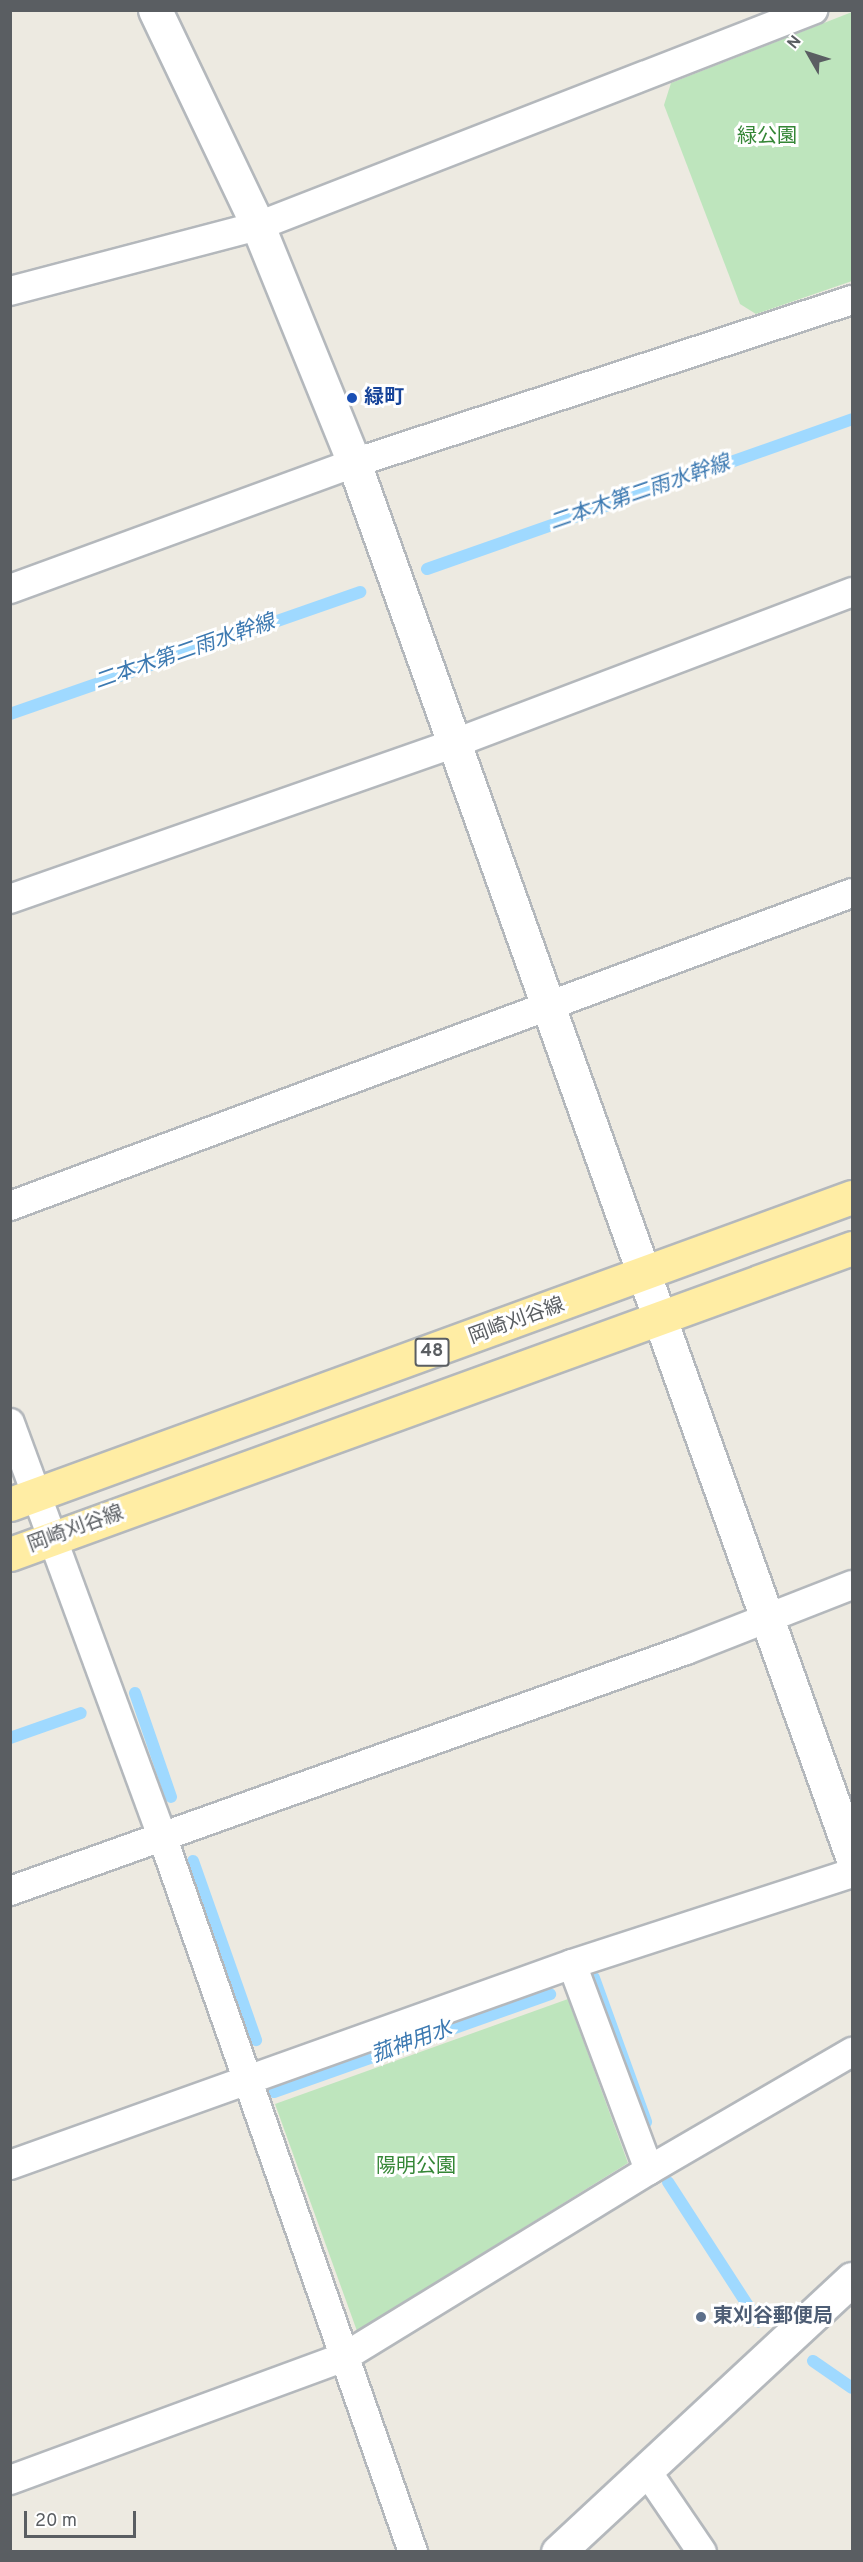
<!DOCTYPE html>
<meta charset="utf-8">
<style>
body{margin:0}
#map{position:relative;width:863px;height:2562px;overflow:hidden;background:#edeae1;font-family:Overpass,"Noto Sans JP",sans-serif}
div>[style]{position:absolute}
.green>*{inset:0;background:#bee5bd}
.stream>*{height:12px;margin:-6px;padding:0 6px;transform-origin:6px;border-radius:6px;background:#9fd9ff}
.roads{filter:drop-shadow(2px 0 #b4b8bc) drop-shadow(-2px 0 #b4b8bc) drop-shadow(0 2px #b4b8bc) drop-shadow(0 -2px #b4b8bc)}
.minor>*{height:28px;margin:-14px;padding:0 14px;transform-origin:14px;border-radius:14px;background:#fff}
.tertiary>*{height:33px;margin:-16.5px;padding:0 16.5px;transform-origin:16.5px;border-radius:16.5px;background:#fff}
.primary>*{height:33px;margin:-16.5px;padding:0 16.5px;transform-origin:16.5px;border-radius:16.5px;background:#ffeda4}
.dots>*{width:16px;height:16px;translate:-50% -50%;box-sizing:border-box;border:3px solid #fff;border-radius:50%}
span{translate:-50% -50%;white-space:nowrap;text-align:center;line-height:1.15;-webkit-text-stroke:6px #fff;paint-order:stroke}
.shield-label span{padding:2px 4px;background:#fff;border:2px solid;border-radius:4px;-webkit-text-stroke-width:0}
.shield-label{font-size:18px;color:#5a5e62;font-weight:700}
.park-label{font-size:20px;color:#358636}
.transit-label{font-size:20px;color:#164399;font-weight:700}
.left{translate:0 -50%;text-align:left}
.street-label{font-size:20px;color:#5a5e62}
.service-label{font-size:20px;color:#4e5e75;font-weight:700}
.water-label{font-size:21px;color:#3c79b1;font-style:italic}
.frame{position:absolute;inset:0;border:12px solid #5a5e62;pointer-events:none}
.north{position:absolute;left:779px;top:24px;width:60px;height:60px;-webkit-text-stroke:4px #fff;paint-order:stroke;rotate:309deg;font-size:16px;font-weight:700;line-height:24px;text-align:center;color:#5a5e62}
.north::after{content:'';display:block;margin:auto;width:21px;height:27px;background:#5a5e62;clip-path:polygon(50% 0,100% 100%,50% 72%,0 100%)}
.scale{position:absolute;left:24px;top:2511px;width:112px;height:27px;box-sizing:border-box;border:3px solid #5a5e62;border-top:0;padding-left:8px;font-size:18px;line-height:21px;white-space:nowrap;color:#5a5e62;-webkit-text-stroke:4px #fff;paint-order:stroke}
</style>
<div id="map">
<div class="green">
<i style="clip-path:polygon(852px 12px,852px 281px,756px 314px,740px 304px,664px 105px,671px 83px)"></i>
<i style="clip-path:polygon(568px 1999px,628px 2163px,357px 2331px,275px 2104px)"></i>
</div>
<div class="stream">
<i style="left:427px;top:569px;width:451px;rotate:-19.4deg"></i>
<i style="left:10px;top:714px;width:371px;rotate:-19.2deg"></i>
<i style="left:135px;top:1693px;width:110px;rotate:70.9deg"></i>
<i style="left:10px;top:1738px;width:75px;rotate:-19.4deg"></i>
<i style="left:193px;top:1861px;width:190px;rotate:70.6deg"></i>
<i style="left:594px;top:1978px;width:153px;rotate:70.1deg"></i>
<i style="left:274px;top:2092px;width:293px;rotate:-19.5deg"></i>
<i style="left:668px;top:2182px;width:166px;rotate:57.1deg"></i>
<i style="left:813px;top:2361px;width:47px;rotate:34.7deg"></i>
</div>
<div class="roads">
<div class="minor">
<i style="left:10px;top:291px;width:256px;rotate:-14.7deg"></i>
<i style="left:258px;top:226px;width:596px;rotate:-21.27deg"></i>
<i style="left:10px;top:589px;width:366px;rotate:-20.1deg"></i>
<i style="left:354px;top:463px;width:524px;rotate:-18.12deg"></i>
<i style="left:10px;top:899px;width:472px;rotate:-19.3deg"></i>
<i style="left:455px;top:743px;width:425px;rotate:-20.8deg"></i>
<i style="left:10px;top:1206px;width:898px;rotate:-20.39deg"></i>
<i style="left:10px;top:1423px;width:440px;rotate:69.8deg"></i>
<i style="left:162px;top:1836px;width:759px;rotate:70.68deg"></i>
<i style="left:10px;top:1891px;width:718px;rotate:-19.62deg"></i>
<i style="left:686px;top:1650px;width:178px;rotate:-21.4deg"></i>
<i style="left:572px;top:1964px;width:220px;rotate:69.5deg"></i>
<i style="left:10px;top:2165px;width:597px;rotate:-19.68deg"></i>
<i style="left:572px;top:1964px;width:294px;rotate:-18deg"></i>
<i style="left:646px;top:2470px;width:99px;rotate:55.7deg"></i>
<i style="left:10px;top:2480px;width:356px;rotate:-20.2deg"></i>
<i style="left:344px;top:2357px;width:358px;rotate:-31.5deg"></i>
<i style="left:649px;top:2170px;width:235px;rotate:-30.2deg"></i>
</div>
<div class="tertiary">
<i style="left:155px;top:10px;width:239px;rotate:64.5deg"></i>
<i style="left:258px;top:226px;width:256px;rotate:67.9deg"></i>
<i style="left:354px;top:463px;width:1479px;rotate:70.33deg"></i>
<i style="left:558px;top:2552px;width:401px;rotate:-42.9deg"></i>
</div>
<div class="primary">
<i style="left:10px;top:1504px;width:896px;rotate:-20.03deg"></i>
<i style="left:10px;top:1554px;width:896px;rotate:-19.97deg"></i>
</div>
</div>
<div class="dots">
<i style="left:352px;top:398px;background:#1a4fb4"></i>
<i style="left:701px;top:2317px;background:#5c6f8a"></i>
</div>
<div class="shield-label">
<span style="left:432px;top:1352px">48</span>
</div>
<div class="park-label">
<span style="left:767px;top:137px">緑公園</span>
<span style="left:416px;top:2167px">陽明公園</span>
</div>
<div class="transit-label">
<span class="left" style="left:364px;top:398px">緑町</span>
</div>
<div class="street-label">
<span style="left:517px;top:1322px;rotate:-20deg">岡崎刈谷線</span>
<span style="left:76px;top:1530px;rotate:-20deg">岡崎刈谷線</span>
</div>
<div class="service-label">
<span class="left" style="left:713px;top:2317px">東刈谷郵便局</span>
</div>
<div class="water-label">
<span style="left:640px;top:494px;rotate:-19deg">二本木第二雨水幹線</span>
<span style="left:185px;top:653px;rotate:-19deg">二本木第二雨水幹線</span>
<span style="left:412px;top:2043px;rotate:-20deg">菰神用水</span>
</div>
<div class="frame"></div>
<div class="north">N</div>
<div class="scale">20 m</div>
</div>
